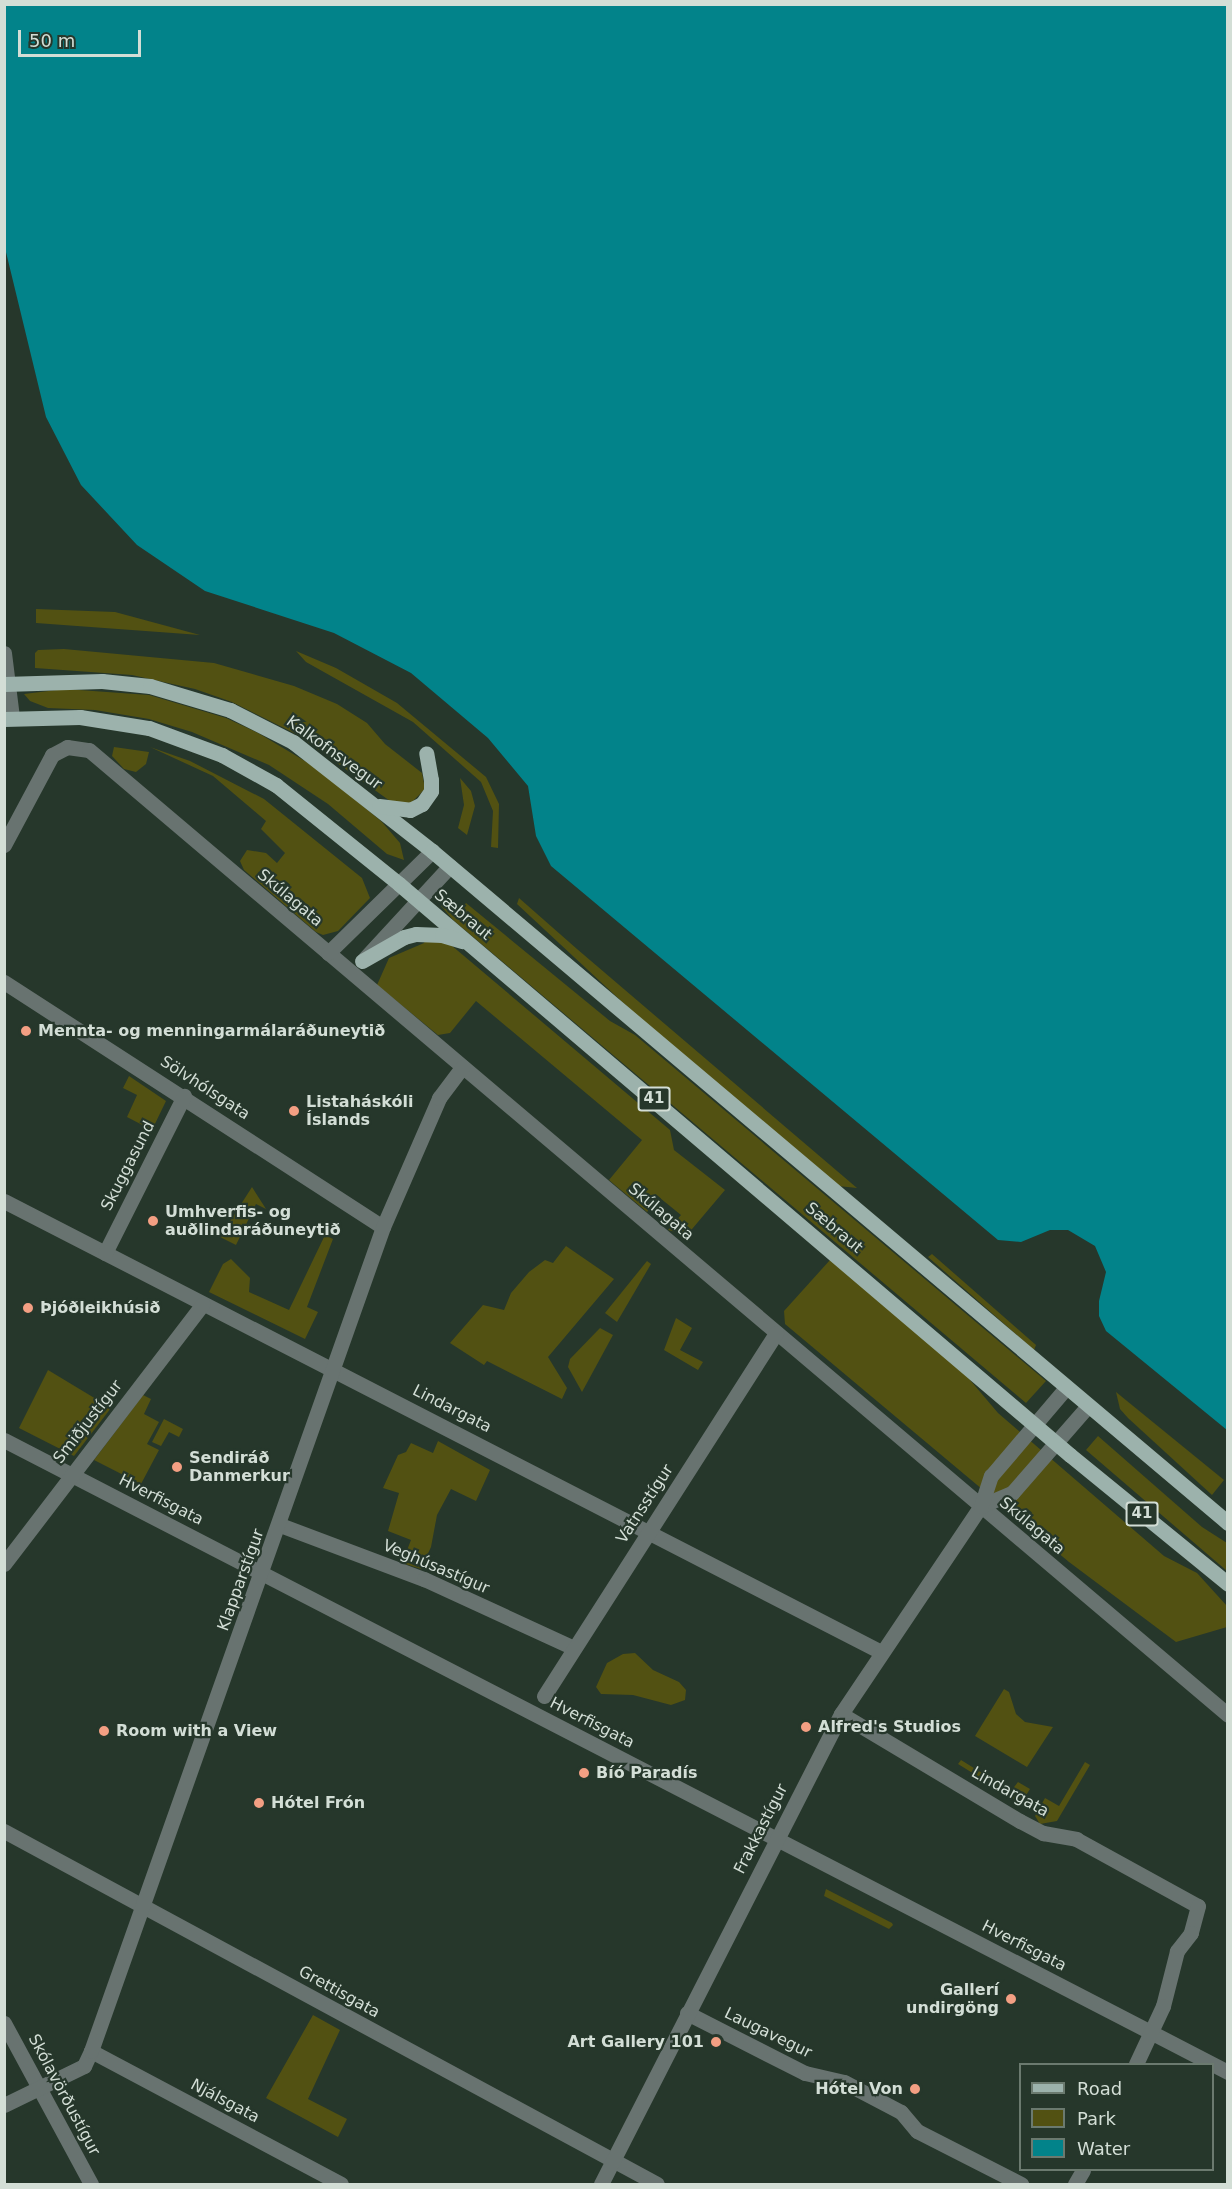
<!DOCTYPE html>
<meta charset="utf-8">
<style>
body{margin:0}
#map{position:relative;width:1232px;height:2189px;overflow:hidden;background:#26372b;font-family:"DejaVu Sans",sans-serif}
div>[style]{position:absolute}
.green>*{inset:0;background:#525112}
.water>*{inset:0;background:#02838a}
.minor>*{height:15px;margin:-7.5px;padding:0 7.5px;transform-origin:7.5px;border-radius:7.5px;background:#687370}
.major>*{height:15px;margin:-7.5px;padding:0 7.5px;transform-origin:7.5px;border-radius:7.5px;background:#9cb2ac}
.dots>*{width:16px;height:16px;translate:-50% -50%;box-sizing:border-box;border:3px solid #26372b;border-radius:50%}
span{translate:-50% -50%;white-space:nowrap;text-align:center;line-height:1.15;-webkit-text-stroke:4.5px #26372b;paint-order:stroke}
.shield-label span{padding:2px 4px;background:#26372b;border:2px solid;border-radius:4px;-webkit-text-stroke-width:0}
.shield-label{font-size:15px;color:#d3ded6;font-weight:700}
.street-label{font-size:16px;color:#d3ded6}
.poi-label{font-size:16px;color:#d3ded6;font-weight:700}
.left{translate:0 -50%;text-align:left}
.right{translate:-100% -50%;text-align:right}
.frame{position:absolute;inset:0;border:6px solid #d3ded6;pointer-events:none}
.legend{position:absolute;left:1019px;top:2063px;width:195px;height:108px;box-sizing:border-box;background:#26372b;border:2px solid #6b7a6f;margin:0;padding:8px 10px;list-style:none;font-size:18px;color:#d3ded6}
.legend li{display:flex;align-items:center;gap:12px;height:30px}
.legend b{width:30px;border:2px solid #6b7a6f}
.scale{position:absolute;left:18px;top:30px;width:123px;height:27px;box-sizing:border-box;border:3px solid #d3ded6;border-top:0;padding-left:8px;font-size:18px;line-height:21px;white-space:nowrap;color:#d3ded6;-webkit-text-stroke:4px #26372b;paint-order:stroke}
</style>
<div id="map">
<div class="green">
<i style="clip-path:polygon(36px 609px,115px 612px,200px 635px,36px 623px)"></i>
<i style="clip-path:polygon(64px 649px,214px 663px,294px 686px,337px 704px,367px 723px,385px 744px,422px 773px,425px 789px,409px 805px,390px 801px,298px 735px,232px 702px,195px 689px,132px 675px,35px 668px,35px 653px,38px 650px)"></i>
<i style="clip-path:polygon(296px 651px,336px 668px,397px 703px,486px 777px,499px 804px,498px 848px,491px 847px,493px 811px,481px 782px,413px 722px,306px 662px)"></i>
<i style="clip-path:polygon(65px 689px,149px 695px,226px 718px,258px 733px,320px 770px,382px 822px,400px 843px,404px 860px,387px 854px,328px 804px,269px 765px,192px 732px,149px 719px,95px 710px,48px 708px,30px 701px,24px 694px)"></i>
<i style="clip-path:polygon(114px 747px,149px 752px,146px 764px,136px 772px,124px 769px,112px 756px)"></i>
<i style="clip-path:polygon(150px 747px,190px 761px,264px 799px,362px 878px,370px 898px,338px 931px,323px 935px,316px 932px,244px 870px,240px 861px,247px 850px,266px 853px,277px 863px,285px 853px,261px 829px,266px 821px,213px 776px)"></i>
<i style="clip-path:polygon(460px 778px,471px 791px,475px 806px,467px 835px,458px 828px,464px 805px)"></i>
<i style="clip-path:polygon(519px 898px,577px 949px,857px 1188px,838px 1186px,646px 1024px,517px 904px)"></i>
<i style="clip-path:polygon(446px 899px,460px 910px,466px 903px,610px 1021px,635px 1035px,1046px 1381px,1026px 1403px,453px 920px,441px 906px)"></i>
<i style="clip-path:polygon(426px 938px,451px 945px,670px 1130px,674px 1150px,725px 1190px,687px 1235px,668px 1230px,681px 1215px,660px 1198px,647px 1212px,609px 1180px,642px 1140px,476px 1001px,450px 1033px,438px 1035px,377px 985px,389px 958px,424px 943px)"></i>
<i style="clip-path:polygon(129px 1076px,166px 1101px,152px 1130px,127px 1117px,137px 1095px,123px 1088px)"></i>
<i style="clip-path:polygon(252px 1187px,266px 1209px,256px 1204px,236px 1245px,220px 1237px)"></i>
<i style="clip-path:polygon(325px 1235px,333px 1239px,307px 1307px,318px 1312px,305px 1339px,209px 1292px,223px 1264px,231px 1259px,250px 1278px,249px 1292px,289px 1310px)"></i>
<i style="clip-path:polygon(566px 1246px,614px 1279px,548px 1357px,567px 1388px,562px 1399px,487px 1361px,484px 1365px,450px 1343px,483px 1305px,504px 1310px,511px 1293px,529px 1272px,545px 1260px,553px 1263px)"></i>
<i style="clip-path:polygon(932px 1254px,1036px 1345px,1034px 1350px,928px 1257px)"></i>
<i style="clip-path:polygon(830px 1260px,959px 1367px,998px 1413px,1164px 1556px,1197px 1573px,1227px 1606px,1227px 1627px,1176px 1642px,1069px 1562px,785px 1324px,784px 1311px)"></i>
<i style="clip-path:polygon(647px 1261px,651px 1264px,617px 1322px,605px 1313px)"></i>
<i style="clip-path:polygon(676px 1318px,692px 1328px,680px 1350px,703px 1362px,698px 1370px,664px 1350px)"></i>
<i style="clip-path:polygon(600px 1328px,613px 1335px,582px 1392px,568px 1367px,570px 1359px)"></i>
<i style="clip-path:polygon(48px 1370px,111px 1408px,74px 1456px,19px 1428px)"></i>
<i style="clip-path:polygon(1116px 1392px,1224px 1480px,1212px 1495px,1128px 1418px,1120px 1409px)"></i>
<i style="clip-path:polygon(143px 1395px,151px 1399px,144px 1414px,159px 1422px,147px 1444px,159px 1450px,141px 1484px,94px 1460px)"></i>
<i style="clip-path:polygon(164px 1419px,183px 1429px,179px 1437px,169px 1432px,161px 1446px,152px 1442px)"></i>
<i style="clip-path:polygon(1098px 1436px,1202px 1527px,1227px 1543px,1227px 1571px,1086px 1450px)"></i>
<i style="clip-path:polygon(438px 1441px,490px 1470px,476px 1501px,451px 1489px,437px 1515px,431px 1547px,421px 1569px,402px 1563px,411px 1540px,388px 1531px,399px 1493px,383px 1488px,398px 1455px,406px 1452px,411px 1443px,433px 1453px)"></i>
<i style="clip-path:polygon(635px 1653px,653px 1670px,679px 1682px,686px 1690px,685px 1700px,671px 1705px,633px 1695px,601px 1694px,596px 1687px,607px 1663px,623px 1654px)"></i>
<i style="clip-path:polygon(1004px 1689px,1009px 1692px,1016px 1714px,1025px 1722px,1053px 1727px,1027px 1767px,975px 1736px)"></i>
<i style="clip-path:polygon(961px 1760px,1011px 1791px,1018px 1782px,1030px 1789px,1021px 1803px,958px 1764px)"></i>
<i style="clip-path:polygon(1085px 1762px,1090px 1765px,1057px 1821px,1040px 1824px,1035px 1816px,1045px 1798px,1059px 1806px)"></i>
<i style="clip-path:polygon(826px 1889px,892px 1923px,893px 1925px,889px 1929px,824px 1896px)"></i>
<i style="clip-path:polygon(313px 2015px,340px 2030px,308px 2099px,347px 2119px,338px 2137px,266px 2098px)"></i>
</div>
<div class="water">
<i style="clip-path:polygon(4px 5px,1227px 5px,1227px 1430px,1106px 1331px,1099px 1316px,1099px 1301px,1106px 1272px,1095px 1246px,1068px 1230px,1050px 1230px,1021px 1242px,998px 1240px,551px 866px,536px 836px,528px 786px,488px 738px,411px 673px,334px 633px,205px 591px,137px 545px,81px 485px,46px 417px,5px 248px)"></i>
</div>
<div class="minor">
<i style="left:4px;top:653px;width:64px;rotate:82.9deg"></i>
<i style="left:4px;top:845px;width:102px;rotate:-61.9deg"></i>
<i style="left:52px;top:755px;width:17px;rotate:-28deg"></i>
<i style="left:67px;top:747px;width:22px;rotate:8deg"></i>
<i style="left:89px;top:750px;width:1493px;rotate:40.27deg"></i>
<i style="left:328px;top:953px;width:146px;rotate:-44.4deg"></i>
<i style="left:365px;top:958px;width:125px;rotate:-47.3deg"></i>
<i style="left:4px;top:982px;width:451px;rotate:32.9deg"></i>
<i style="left:4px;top:1201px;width:986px;rotate:27.21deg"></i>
<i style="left:105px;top:1253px;width:176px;rotate:-63.3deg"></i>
<i style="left:4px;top:1440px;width:1378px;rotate:27.31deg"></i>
<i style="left:981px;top:1506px;width:34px;rotate:-23deg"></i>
<i style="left:1012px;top:1493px;width:114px;rotate:-48.9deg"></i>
<i style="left:280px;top:1525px;width:154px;rotate:20.6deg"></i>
<i style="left:424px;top:1579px;width:165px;rotate:24.7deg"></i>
<i style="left:4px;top:1564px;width:327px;rotate:-52.6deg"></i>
<i style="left:544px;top:1696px;width:431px;rotate:-57.4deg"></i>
<i style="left:841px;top:1714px;width:209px;rotate:30.9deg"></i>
<i style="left:1020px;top:1821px;width:26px;rotate:28deg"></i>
<i style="left:1043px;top:1833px;width:34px;rotate:10deg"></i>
<i style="left:1076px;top:1839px;width:139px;rotate:28.8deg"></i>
<i style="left:1198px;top:1906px;width:28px;rotate:105deg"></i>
<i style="left:1191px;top:1933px;width:23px;rotate:128deg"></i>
<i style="left:1177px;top:1951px;width:57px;rotate:104.3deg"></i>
<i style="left:1163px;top:2006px;width:64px;rotate:115deg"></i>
<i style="left:4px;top:1831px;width:742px;rotate:28.39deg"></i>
<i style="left:687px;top:2013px;width:132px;rotate:27deg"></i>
<i style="left:805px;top:2073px;width:40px;rotate:13deg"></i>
<i style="left:844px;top:2082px;width:64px;rotate:27.8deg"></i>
<i style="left:901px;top:2112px;width:25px;rotate:50deg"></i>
<i style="left:917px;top:2131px;width:117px;rotate:27deg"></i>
<i style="left:4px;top:2023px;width:183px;rotate:61.6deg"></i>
<i style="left:91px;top:2051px;width:283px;rotate:28deg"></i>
<i style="left:4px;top:2105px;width:89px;rotate:-26deg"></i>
<i style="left:84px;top:2066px;width:17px;rotate:-65deg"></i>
<i style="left:91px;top:2051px;width:874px;rotate:-70.49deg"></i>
<i style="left:383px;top:1227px;width:141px;rotate:-66.5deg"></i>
<i style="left:439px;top:1098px;width:39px;rotate:-53deg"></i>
<i style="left:601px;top:2184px;width:528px;rotate:-62.95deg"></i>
<i style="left:841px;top:1714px;width:251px;rotate:-56.1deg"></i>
<i style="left:981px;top:1506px;width:32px;rotate:-72deg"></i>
<i style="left:991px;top:1476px;width:114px;rotate:-49.6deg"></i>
<i style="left:1075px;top:2184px;width:16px;rotate:-60deg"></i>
</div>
<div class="major">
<i style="left:4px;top:684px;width:98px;rotate:-1.8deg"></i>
<i style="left:102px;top:681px;width:48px;rotate:5.9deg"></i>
<i style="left:150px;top:686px;width:84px;rotate:16.7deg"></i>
<i style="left:230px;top:710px;width:71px;rotate:26.9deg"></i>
<i style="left:293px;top:742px;width:177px;rotate:38.1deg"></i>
<i style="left:432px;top:851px;width:1042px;rotate:40.17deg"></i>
<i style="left:4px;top:719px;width:76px;rotate:-1.5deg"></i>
<i style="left:80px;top:717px;width:70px;rotate:9.1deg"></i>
<i style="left:149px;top:728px;width:78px;rotate:20.3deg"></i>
<i style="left:222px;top:755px;width:62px;rotate:29.1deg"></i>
<i style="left:276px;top:785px;width:158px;rotate:38.8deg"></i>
<i style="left:399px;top:884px;width:881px;rotate:40.4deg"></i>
<i style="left:1070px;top:1455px;width:204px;rotate:39.2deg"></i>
<i style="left:379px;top:806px;width:31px;rotate:7deg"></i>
<i style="left:410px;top:810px;width:13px;rotate:-27deg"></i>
<i style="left:422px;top:804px;width:16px;rotate:-55deg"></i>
<i style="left:431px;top:791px;width:11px;rotate:-90deg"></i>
<i style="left:431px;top:780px;width:27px;rotate:-100deg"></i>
<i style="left:362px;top:961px;width:48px;rotate:-29.7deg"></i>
<i style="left:404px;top:937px;width:12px;rotate:-14deg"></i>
<i style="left:416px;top:934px;width:26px;rotate:2deg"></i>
<i style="left:442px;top:935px;width:21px;rotate:17deg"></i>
</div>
<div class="dots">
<i style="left:26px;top:1031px;background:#f39f83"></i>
<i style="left:294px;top:1111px;background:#f39f83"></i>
<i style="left:153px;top:1221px;background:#f39f83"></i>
<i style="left:28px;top:1308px;background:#f39f83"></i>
<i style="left:177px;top:1467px;background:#f39f83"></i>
<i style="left:806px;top:1727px;background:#f39f83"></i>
<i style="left:104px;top:1731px;background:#f39f83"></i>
<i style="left:584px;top:1773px;background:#f39f83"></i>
<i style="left:259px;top:1803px;background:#f39f83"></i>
<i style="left:1011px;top:1999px;background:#f39f83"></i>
<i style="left:716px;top:2042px;background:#f39f83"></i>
<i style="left:915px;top:2089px;background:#f39f83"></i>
</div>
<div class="shield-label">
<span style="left:654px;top:1099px">41</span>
<span style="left:1142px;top:1514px">41</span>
</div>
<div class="street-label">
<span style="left:334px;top:753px;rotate:36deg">Kalkofnsvegur</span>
<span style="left:290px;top:898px;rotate:40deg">Skúlagata</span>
<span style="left:463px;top:915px;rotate:40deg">Sæbraut</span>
<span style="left:205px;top:1088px;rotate:33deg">Sölvhólsgata</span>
<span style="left:128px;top:1166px;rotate:-63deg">Skuggasund</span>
<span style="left:661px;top:1212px;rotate:40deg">Skúlagata</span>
<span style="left:834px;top:1228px;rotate:40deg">Sæbraut</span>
<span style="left:452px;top:1409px;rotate:27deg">Lindargata</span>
<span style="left:88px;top:1422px;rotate:-52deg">Smiðjustígur</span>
<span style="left:161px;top:1500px;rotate:27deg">Hverfisgata</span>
<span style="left:645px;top:1504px;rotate:-57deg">Vatnsstígur</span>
<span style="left:1032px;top:1526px;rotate:40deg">Skúlagata</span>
<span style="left:436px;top:1567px;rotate:23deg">Veghúsastígur</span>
<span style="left:241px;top:1580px;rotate:-70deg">Klapparstígur</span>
<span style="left:592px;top:1723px;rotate:27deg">Hverfisgata</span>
<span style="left:1010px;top:1792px;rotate:29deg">Lindargata</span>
<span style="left:761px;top:1829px;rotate:-63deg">Frakkastígur</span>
<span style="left:1024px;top:1946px;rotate:27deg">Hverfisgata</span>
<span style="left:339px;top:1992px;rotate:29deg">Grettisgata</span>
<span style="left:768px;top:2033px;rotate:26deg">Laugavegur</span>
<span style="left:64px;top:2095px;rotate:62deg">Skólavörðustígur</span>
<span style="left:225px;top:2101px;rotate:28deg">Njálsgata</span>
</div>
<div class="poi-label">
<span class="left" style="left:38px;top:1031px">Mennta- og menningarmálaráðuneytið</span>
<span class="left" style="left:306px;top:1111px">Listaháskóli<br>Íslands</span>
<span class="left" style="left:165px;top:1221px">Umhverfis- og<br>auðlindaráðuneytið</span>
<span class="left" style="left:40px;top:1308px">Þjóðleikhúsið</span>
<span class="left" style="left:189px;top:1467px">Sendiráð<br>Danmerkur</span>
<span class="left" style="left:818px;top:1727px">Alfred's Studios</span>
<span class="left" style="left:116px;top:1731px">Room with a View</span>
<span class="left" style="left:596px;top:1773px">Bíó Paradís</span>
<span class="left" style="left:271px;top:1803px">Hótel Frón</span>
<span class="right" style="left:999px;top:1999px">Gallerí<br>undirgöng</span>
<span class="right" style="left:704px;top:2042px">Art Gallery 101</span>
<span class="right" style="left:903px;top:2089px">Hótel Von</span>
</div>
<div class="frame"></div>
<ul class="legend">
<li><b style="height:8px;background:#9cb2ac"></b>Road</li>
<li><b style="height:16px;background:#525112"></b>Park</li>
<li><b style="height:16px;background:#02838a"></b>Water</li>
</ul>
<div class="scale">50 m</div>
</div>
